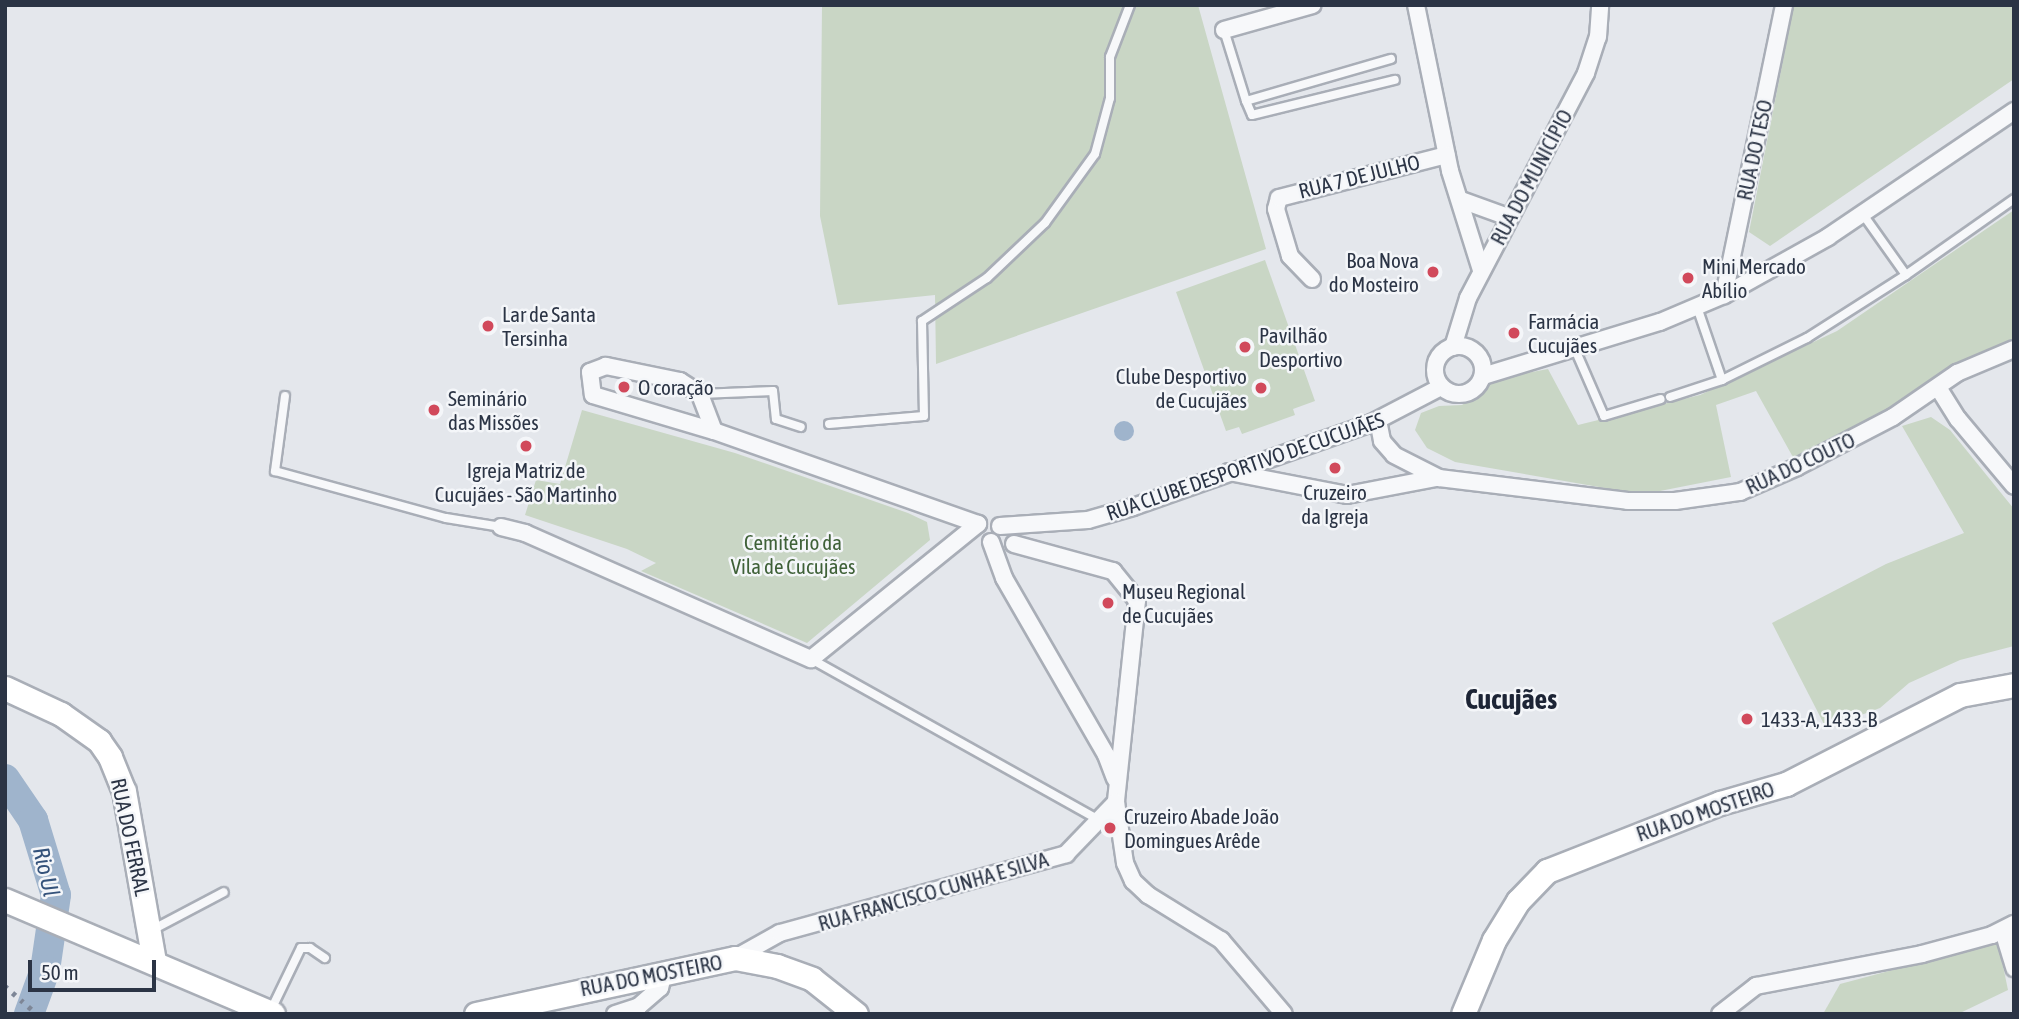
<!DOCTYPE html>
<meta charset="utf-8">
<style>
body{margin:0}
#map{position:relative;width:2019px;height:1019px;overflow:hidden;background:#e4e7ec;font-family:"Asap Condensed",sans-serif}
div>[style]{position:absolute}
.green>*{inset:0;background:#c9d6c5}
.water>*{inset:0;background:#9fb4cc}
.round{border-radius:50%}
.river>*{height:30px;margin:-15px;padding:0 15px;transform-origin:15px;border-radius:15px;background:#9fb4cc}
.roads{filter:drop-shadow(2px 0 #a9aeb7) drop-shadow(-2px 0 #a9aeb7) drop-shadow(0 2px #a9aeb7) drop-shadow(0 -2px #a9aeb7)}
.lane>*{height:8px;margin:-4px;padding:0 4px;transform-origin:4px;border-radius:4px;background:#f7f8fa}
.street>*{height:16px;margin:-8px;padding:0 8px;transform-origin:8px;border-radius:8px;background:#f7f8fa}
.street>.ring{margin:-8px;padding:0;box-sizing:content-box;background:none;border:16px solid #f7f8fa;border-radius:50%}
.secondary>*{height:23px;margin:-11.5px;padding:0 11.5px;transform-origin:11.5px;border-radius:11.5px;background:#fff}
.rail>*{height:5px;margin-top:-2.5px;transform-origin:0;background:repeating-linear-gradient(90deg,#7d8696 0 3.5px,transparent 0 10.5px)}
.dots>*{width:19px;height:19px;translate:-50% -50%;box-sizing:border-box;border:4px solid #f4f6f9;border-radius:50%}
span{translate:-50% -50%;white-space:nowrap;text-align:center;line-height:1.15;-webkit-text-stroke:5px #f4f6f9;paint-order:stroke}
.street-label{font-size:21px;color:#2b3445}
.poi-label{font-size:21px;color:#2b3445}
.right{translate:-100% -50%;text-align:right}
.left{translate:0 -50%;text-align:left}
.park-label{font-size:21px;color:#3f6138}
.water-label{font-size:23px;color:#34527a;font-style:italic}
.district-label{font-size:28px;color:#1d2536;font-weight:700}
.frame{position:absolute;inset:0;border:7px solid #2b3445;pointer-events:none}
.scale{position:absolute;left:28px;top:960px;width:128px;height:32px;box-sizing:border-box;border:4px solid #2b3445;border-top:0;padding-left:9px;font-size:21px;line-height:24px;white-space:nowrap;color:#2b3445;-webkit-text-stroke:5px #f4f6f9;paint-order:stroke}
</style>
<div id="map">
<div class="green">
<i style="clip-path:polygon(822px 5px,1198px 5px,1266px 249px,936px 364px,935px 295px,838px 305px,820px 216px)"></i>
<i style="clip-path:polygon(1794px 5px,2014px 5px,2014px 79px,1770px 246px,1749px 232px)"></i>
<i style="clip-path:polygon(2014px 210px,2014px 344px,1833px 445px,1794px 459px,1756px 391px,1716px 405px,1731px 477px,1660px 491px,1622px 491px,1455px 462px,1427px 448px,1415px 430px,1421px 413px,1439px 406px,1462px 405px,1500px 378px,1548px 369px,1578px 425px,1700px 395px,1837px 331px)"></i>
<i style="clip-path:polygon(1265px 260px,1315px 401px,1293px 409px,1295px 415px,1242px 434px,1239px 427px,1226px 431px,1176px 292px)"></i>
<i style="clip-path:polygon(582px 410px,735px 453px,908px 513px,927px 522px,930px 540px,807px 643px,641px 571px,656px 563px,627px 549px,525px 515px,536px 480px,560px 484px)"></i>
<i style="clip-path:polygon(1931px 417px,1950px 430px,2014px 509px,2014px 646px,1960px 660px,1909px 683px,1880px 708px,1826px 728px,1772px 623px,1886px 564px,1964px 533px,1902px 426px)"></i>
<i style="clip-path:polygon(1998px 942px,2008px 990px,1958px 1014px,1823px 1014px,1840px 984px)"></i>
</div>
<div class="water">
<i class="round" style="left:1114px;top:421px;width:20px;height:20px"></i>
</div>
<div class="river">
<i style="left:5px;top:779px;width:50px;rotate:55.7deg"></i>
<i style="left:33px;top:820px;width:78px;rotate:73deg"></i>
<i style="left:56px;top:895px;width:76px;rotate:98.3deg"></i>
<i style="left:45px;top:970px;width:47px;rotate:110deg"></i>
</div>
<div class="roads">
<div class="lane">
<i style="left:1224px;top:30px;width:74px;rotate:72.8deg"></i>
<i style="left:1246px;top:101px;width:151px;rotate:-16.2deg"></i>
<i style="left:1246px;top:101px;width:15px;rotate:67deg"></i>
<i style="left:1252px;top:115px;width:147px;rotate:-13.8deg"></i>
<i style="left:1906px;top:275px;width:132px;rotate:-35.1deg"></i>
<i style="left:1574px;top:347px;width:75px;rotate:66.5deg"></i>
<i style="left:1604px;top:416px;width:59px;rotate:-16.6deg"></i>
<i style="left:1722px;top:380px;width:95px;rotate:-26.3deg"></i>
<i style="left:1807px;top:338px;width:117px;rotate:-32.5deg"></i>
<i style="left:1906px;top:275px;width:76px;rotate:-125.4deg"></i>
<i style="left:700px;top:394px;width:73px;rotate:-2.4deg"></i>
<i style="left:773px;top:391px;width:28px;rotate:84deg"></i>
<i style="left:776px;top:419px;width:26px;rotate:18deg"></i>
<i style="left:285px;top:396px;width:76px;rotate:97.6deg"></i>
<i style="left:275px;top:471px;width:177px;rotate:15.4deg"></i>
<i style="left:446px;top:518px;width:56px;rotate:9.3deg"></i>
<i style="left:1670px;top:397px;width:55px;rotate:-18.1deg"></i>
<i style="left:1722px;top:380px;width:77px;rotate:-108.9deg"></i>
<i style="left:829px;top:424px;width:95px;rotate:-4.8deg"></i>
<i style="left:924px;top:416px;width:95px;rotate:-91.2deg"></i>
<i style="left:922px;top:321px;width:78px;rotate:-33.5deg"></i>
<i style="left:987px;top:278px;width:80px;rotate:-43.5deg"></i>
<i style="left:1045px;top:223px;width:85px;rotate:-54.1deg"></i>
<i style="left:1095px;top:154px;width:58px;rotate:-75deg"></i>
<i style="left:1110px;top:98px;width:41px;rotate:-90deg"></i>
<i style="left:1110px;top:57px;width:56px;rotate:-69deg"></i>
<i style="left:811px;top:659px;width:330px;rotate:29.2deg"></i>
<i style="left:152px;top:930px;width:81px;rotate:-27.8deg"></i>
<i style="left:270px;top:1012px;width:71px;rotate:-64.2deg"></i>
<i style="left:301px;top:948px;width:9px"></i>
<i style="left:310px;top:948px;width:18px;rotate:34deg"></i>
</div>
<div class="street">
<i style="left:1416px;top:5px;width:169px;rotate:78.4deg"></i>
<i style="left:1450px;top:171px;width:104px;rotate:72.6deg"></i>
<i style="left:1224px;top:30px;width:92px;rotate:-15.7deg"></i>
<i style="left:1461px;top:200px;width:50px;rotate:19.9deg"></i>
<i style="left:1312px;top:279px;width:32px;rotate:-134deg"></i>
<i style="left:1290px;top:256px;width:49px;rotate:-106.6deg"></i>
<i style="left:1276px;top:209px;width:11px;rotate:-75deg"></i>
<i style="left:1279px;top:198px;width:173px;rotate:-14.4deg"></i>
<i style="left:1724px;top:295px;width:296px;rotate:-78.3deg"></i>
<i class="ring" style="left:1435px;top:346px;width:32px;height:32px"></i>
<i style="left:1453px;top:347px;width:51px;rotate:-73deg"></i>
<i style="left:1468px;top:298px;width:254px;rotate:-62.3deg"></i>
<i style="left:1586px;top:73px;width:38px;rotate:-72deg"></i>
<i style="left:1598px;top:37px;width:32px;rotate:-86deg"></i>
<i style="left:1483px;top:376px;width:185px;rotate:-17deg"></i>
<i style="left:1660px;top:322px;width:69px;rotate:-22.9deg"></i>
<i style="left:1724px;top:295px;width:119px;rotate:-29.1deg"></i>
<i style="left:1828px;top:237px;width:225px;rotate:-34.1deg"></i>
<i style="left:1939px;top:389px;width:36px;rotate:58deg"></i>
<i style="left:1958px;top:419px;width:87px;rotate:50.1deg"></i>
<i style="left:1378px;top:420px;width:21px;rotate:79deg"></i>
<i style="left:1382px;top:441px;width:18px;rotate:49deg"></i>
<i style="left:1394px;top:455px;width:51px;rotate:27.1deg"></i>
<i style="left:1439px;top:478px;width:190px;rotate:6.9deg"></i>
<i style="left:1628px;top:501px;width:47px"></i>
<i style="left:1675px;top:501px;width:66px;rotate:-7.9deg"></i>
<i style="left:1740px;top:492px;width:62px;rotate:-23.7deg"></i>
<i style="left:1797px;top:467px;width:108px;rotate:-27.5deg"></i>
<i style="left:1893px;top:417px;width:78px;rotate:-34.5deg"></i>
<i style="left:1957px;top:373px;width:62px;rotate:-22.8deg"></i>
<i style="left:714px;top:431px;width:40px;rotate:-111deg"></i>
<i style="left:700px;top:394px;width:24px;rotate:-147deg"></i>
<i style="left:680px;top:381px;width:76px;rotate:-168.5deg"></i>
<i style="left:606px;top:366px;width:17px;rotate:159deg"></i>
<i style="left:590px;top:372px;width:23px;rotate:83deg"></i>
<i style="left:593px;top:395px;width:126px;rotate:16.6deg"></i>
<i style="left:714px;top:431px;width:280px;rotate:19.4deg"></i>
<i style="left:1229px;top:472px;width:120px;rotate:11deg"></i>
<i style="left:1347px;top:495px;width:91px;rotate:-10.8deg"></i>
<i style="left:1000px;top:526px;width:88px;rotate:-3.9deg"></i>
<i style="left:1088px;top:520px;width:47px;rotate:-16.1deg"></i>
<i style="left:1133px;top:507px;width:253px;rotate:-19.4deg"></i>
<i style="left:1372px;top:423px;width:78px;rotate:-27.6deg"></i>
<i style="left:501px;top:527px;width:25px;rotate:14deg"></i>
<i style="left:525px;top:533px;width:313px;rotate:23.8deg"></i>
<i style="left:811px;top:659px;width:215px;rotate:-39deg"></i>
<i style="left:991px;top:542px;width:38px;rotate:70deg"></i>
<i style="left:1004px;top:578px;width:204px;rotate:60deg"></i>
<i style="left:1106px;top:755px;width:25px;rotate:69deg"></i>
<i style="left:1014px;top:544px;width:103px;rotate:15.3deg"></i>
<i style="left:1113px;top:571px;width:38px;rotate:51deg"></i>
<i style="left:1137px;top:601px;width:202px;rotate:96deg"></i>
<i style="left:1116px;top:802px;width:62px;rotate:81.6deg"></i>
<i style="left:1125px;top:863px;width:20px;rotate:66deg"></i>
<i style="left:1133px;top:881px;width:21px;rotate:43deg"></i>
<i style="left:1148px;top:895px;width:86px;rotate:31.7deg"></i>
<i style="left:1221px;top:940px;width:97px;rotate:49.6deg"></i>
<i style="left:2003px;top:931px;width:39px;rotate:73deg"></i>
<i style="left:735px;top:958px;width:51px;rotate:-29.1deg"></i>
<i style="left:780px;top:933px;width:297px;rotate:-15.4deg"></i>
<i style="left:1066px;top:854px;width:72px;rotate:-46.1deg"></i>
<i style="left:615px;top:1014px;width:25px;rotate:-18deg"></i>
<i style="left:639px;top:1006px;width:28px;rotate:-41deg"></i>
<i style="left:660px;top:988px;width:16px;rotate:-76deg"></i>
<i style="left:1720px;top:1014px;width:46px;rotate:-37.9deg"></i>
<i style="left:1756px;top:986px;width:169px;rotate:-10.9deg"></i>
<i style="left:1922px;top:954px;width:73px;rotate:-15.2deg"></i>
<i style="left:1992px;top:935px;width:25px;rotate:-27deg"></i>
</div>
<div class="secondary">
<i style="left:5px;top:688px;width:62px;rotate:24.9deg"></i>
<i style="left:61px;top:714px;width:47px;rotate:35.4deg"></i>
<i style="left:99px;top:741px;width:19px;rotate:55deg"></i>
<i style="left:110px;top:757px;width:37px;rotate:68deg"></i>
<i style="left:124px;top:791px;width:174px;rotate:80deg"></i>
<i style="left:5px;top:900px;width:291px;rotate:23deg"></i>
<i style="left:476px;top:1014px;width:265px;rotate:-12.2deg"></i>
<i style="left:735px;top:958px;width:43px;rotate:10.8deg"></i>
<i style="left:777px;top:966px;width:37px;rotate:20deg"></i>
<i style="left:812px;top:979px;width:56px;rotate:38.5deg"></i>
<i style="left:1463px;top:1014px;width:80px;rotate:-67.3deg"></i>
<i style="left:1494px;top:940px;width:46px;rotate:-58.4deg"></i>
<i style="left:1518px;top:901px;width:42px;rotate:-46deg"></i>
<i style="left:1547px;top:871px;width:186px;rotate:-21.5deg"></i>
<i style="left:1720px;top:803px;width:69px;rotate:-16.1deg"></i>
<i style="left:1786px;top:784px;width:195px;rotate:-27.1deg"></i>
<i style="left:1960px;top:695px;width:55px;rotate:-10.5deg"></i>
</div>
</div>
<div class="rail">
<i style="left:5px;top:986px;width:43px;rotate:41.2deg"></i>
</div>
<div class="dots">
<i style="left:1433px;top:272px;background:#d1495b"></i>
<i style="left:1688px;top:278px;background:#d1495b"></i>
<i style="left:488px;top:326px;background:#d1495b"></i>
<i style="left:1514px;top:333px;background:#d1495b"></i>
<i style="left:1245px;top:347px;background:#d1495b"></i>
<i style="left:624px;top:387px;background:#d1495b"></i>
<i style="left:1261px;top:388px;background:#d1495b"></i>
<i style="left:434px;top:410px;background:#d1495b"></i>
<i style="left:526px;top:446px;background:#d1495b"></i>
<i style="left:1335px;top:468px;background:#d1495b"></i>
<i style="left:1108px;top:603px;background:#d1495b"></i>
<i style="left:1747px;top:719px;background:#d1495b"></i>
<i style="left:1110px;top:828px;background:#d1495b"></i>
</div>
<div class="street-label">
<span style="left:1754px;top:150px;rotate:-78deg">RUA DO TESO</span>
<span style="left:1359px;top:176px;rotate:-14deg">RUA 7 DE JULHO</span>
<span style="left:1531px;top:177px;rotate:-62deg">RUA DO MUNICÍPIO</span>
<span style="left:1800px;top:463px;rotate:-25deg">RUA DO COUTO</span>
<span style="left:1245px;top:466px;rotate:-19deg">RUA CLUBE DESPORTIVO DE CUCUJÃES</span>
<span style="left:1705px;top:811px;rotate:-19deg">RUA DO MOSTEIRO</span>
<span style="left:131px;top:837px;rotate:78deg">RUA DO FERRAL</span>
<span style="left:933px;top:891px;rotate:-16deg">RUA FRANCISCO CUNHA E SILVA</span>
<span style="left:651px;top:975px;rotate:-11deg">RUA DO MOSTEIRO</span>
</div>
<div class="poi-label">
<span class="right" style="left:1419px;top:272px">Boa Nova<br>do Mosteiro</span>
<span class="left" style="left:1702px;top:278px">Mini Mercado<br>Abílio</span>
<span class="left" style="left:502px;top:326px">Lar de Santa<br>Tersinha</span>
<span class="left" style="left:1528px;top:333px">Farmácia<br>Cucujães</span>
<span class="left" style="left:1259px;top:347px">Pavilhão<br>Desportivo</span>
<span class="right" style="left:1247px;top:388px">Clube Desportivo<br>de Cucujães</span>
<span class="left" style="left:638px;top:387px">O coração</span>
<span class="left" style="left:448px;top:410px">Seminário<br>das Missões</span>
<span style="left:526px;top:482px">Igreja Matriz de<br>Cucujães - São Martinho</span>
<span style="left:1335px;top:504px">Cruzeiro<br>da Igreja</span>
<span class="left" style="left:1122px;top:603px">Museu Regional<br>de Cucujães</span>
<span class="left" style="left:1761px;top:719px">1433-A, 1433-B</span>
<span class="left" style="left:1124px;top:828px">Cruzeiro Abade João<br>Domingues Arêde</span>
</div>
<div class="park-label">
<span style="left:793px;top:554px">Cemitério da<br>Vila de Cucujães</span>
</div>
<div class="water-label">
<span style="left:46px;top:872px;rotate:77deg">Rio Ul</span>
</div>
<div class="district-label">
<span style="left:1511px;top:699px">Cucujães</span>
</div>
<div class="frame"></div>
<div class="scale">50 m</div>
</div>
